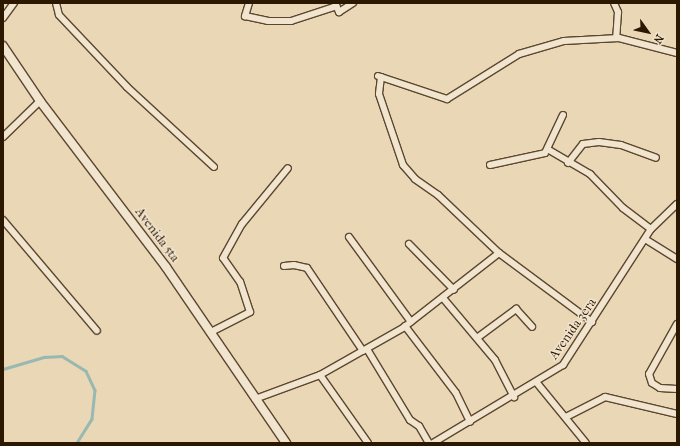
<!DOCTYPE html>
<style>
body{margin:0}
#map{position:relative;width:680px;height:446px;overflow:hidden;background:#ead7b6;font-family:"IM FELL French Canon",serif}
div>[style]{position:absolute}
.stream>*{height:2.5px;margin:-1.25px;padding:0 1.25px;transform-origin:1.25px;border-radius:1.25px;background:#98b9b1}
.roads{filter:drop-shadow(1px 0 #5c472e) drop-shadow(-1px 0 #5c472e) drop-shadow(0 1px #5c472e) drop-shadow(0 -1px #5c472e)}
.minor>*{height:6px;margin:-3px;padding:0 3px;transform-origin:3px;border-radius:3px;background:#f1e5d0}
.tertiary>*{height:8px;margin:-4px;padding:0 4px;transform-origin:4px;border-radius:4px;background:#f1e5d0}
span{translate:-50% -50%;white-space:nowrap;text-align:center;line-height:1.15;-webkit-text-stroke:3px #f1e5d0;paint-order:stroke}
.street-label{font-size:13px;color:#2c1700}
.frame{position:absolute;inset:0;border:4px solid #2c1700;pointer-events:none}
.north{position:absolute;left:628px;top:12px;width:40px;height:40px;-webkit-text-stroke:3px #f1e5d0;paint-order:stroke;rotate:123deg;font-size:11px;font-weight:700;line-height:16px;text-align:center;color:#2c1700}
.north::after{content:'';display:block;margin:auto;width:14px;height:18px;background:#2c1700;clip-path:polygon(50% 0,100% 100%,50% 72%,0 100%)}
</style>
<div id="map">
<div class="stream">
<i style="left:3px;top:369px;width:43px;rotate:-16.3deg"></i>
<i style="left:44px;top:357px;width:18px;rotate:-3deg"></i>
<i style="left:62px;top:356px;width:28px;rotate:32deg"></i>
<i style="left:86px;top:371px;width:21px;rotate:65deg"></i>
<i style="left:95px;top:390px;width:29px;rotate:96deg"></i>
<i style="left:92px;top:419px;width:28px;rotate:122deg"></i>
</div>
<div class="roads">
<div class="minor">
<i style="left:56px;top:3px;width:12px;rotate:76deg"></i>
<i style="left:59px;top:15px;width:99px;rotate:46.6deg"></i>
<i style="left:127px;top:87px;width:118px;rotate:42.6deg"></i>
<i style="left:249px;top:3px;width:14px;rotate:107deg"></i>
<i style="left:245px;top:16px;width:24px;rotate:12deg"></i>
<i style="left:268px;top:21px;width:23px"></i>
<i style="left:291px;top:21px;width:48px;rotate:-18.1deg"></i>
<i style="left:335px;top:3px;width:10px;rotate:66deg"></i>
<i style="left:339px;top:12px;width:17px;rotate:-33deg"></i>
<i style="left:614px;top:3px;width:10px;rotate:66deg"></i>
<i style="left:618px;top:12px;width:26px;rotate:94deg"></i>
<i style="left:3px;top:18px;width:19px;rotate:-54deg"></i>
<i style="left:378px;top:76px;width:73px;rotate:18.4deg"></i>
<i style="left:447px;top:99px;width:85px;rotate:-32deg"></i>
<i style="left:519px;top:54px;width:47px;rotate:-16.1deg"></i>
<i style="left:564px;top:41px;width:55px;rotate:-3.1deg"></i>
<i style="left:619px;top:38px;width:60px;rotate:14.5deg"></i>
<i style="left:381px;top:77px;width:17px;rotate:97deg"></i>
<i style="left:379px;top:94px;width:75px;rotate:71.3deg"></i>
<i style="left:403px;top:165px;width:18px;rotate:49deg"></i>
<i style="left:415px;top:179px;width:28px;rotate:35deg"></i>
<i style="left:438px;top:195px;width:84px;rotate:43.6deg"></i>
<i style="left:499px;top:253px;width:116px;rotate:36.6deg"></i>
<i style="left:3px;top:137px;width:52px;rotate:-44.2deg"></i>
<i style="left:549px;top:150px;width:48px;rotate:30.3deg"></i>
<i style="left:590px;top:174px;width:47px;rotate:45.9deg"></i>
<i style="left:623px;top:208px;width:35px;rotate:37deg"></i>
<i style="left:568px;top:163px;width:24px;rotate:-52deg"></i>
<i style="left:583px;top:144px;width:16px;rotate:-7deg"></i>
<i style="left:599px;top:142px;width:22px;rotate:8deg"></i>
<i style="left:621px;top:145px;width:37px;rotate:20deg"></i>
<i style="left:490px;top:165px;width:56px;rotate:-12.3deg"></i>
<i style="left:545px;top:153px;width:42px;rotate:-64.7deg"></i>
<i style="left:3px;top:220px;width:145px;rotate:49.7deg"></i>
<i style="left:349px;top:237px;width:105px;rotate:53.9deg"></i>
<i style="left:645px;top:239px;width:38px;rotate:32deg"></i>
<i style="left:409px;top:244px;width:64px;rotate:45.6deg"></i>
<i style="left:284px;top:266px;width:10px;rotate:-6deg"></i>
<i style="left:294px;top:265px;width:13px;rotate:13deg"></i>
<i style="left:307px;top:268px;width:100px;rotate:56deg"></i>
<i style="left:443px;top:298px;width:81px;rotate:50deg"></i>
<i style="left:495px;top:360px;width:42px;rotate:62.8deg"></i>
<i style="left:677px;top:324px;width:57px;rotate:119.2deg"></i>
<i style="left:649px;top:374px;width:9px;rotate:72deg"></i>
<i style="left:652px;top:383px;width:9px;rotate:32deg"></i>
<i style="left:660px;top:388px;width:17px;rotate:3deg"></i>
<i style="left:405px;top:326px;width:84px;rotate:52.7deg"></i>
<i style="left:456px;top:393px;width:32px;rotate:64deg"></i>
<i style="left:211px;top:332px;width:44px;rotate:-27.1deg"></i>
<i style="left:250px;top:312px;width:32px;rotate:-108deg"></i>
<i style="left:240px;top:282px;width:29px;rotate:-125deg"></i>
<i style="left:223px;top:258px;width:39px;rotate:-61deg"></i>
<i style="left:242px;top:224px;width:72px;rotate:-50.6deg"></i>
<i style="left:477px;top:338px;width:49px;rotate:-36.6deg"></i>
<i style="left:516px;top:309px;width:24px;rotate:48deg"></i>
<i style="left:367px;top:349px;width:83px;rotate:58.8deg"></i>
<i style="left:410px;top:420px;width:11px;rotate:34deg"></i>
<i style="left:419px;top:426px;width:20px;rotate:60deg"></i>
<i style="left:320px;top:375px;width:83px;rotate:54.8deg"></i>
<i style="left:537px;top:383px;width:77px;rotate:50.8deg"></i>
<i style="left:255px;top:399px;width:69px;rotate:-20.3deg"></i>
<i style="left:320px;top:375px;width:95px;rotate:-29.5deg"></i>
<i style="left:403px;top:328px;width:122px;rotate:-38deg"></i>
<i style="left:566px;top:417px;width:44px;rotate:-27.1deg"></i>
<i style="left:605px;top:397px;width:74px;rotate:13.3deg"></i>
<i style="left:433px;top:443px;width:152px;rotate:-31deg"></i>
<i style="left:563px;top:365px;width:162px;rotate:-57.1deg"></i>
<i style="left:651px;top:229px;width:36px;rotate:-44deg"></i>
</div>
<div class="tertiary">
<i style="left:3px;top:46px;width:66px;rotate:56.1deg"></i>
<i style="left:40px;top:101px;width:208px;rotate:52.8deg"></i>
<i style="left:166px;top:267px;width:213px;rotate:55.7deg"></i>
</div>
</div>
<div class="street-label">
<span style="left:157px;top:235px;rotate:53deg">Avenida 5ta</span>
<span style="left:573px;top:329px;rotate:-55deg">Avenida 3era</span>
</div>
<div class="frame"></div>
<div class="north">N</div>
</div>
